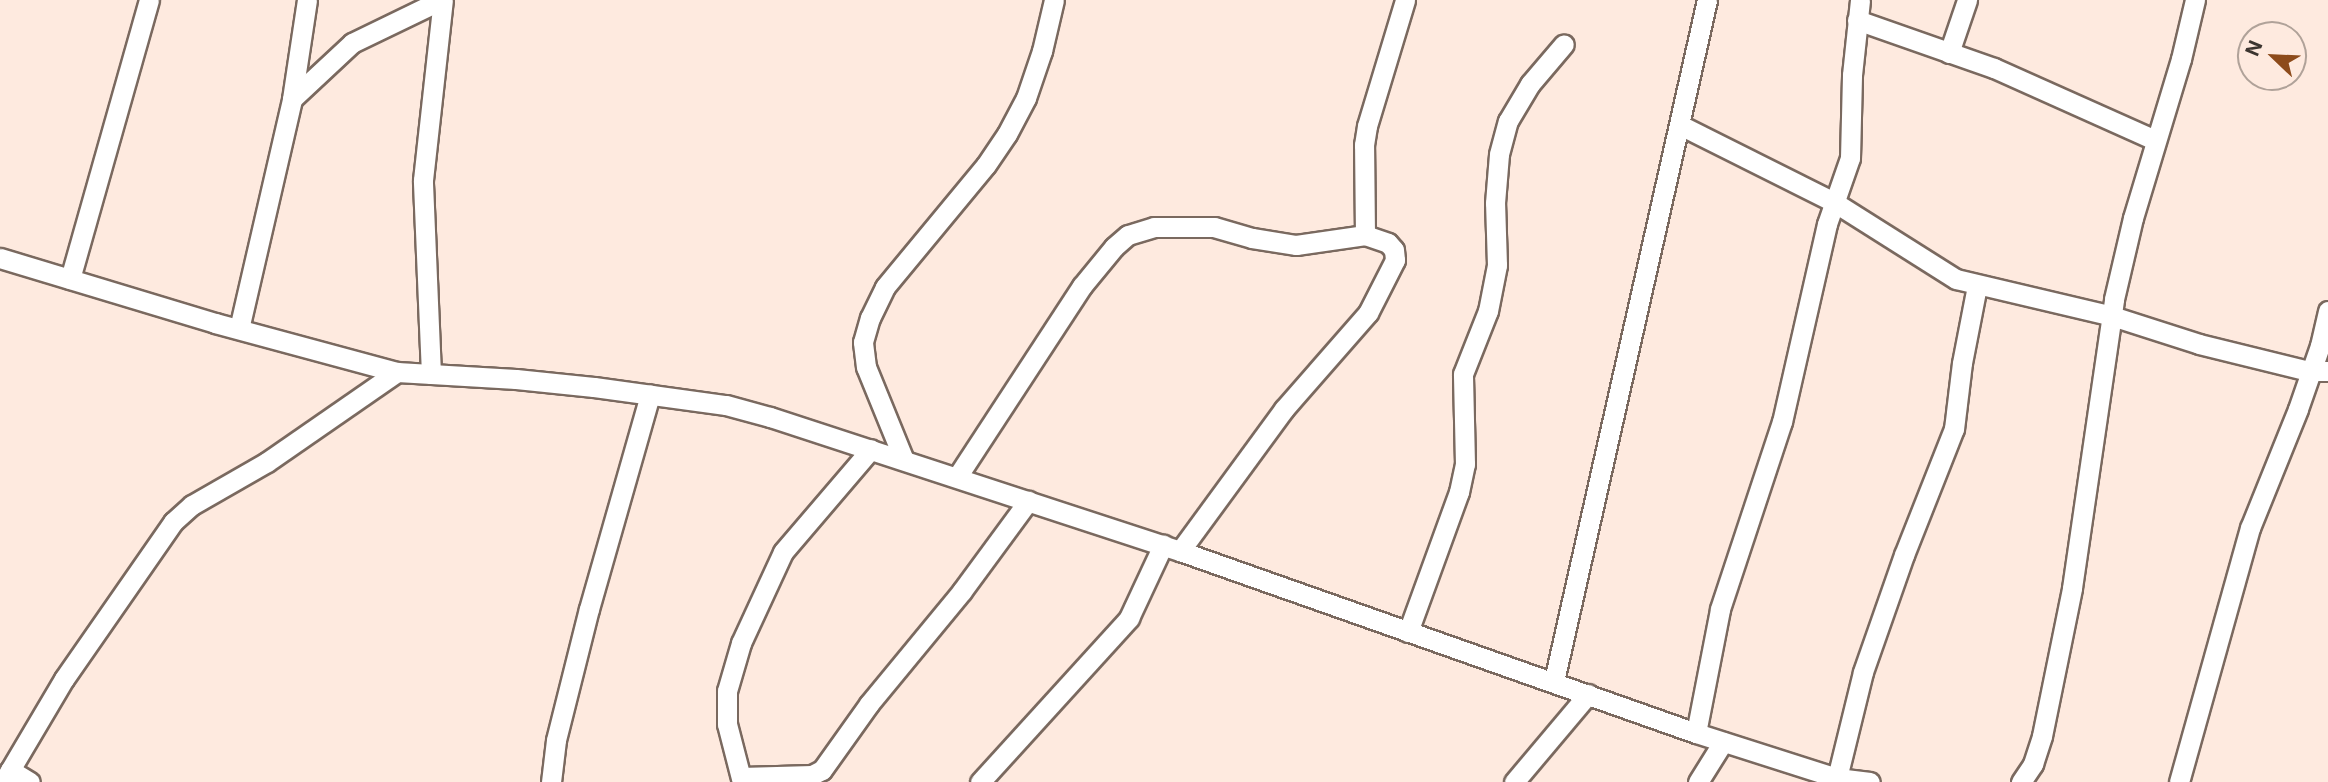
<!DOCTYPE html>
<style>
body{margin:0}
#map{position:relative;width:2328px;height:782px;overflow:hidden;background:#feeadf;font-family:Inter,sans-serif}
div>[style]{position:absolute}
.roads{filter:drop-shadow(2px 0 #7a695f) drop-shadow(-2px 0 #7a695f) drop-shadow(0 2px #7a695f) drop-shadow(0 -2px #7a695f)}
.minor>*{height:19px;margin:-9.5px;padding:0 9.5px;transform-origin:9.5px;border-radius:9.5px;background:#fff}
span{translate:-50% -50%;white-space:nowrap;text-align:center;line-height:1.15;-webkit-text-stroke:5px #feeadf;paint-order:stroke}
.north{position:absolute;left:2237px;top:21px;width:70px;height:70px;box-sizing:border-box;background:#feeadf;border:2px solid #b0a299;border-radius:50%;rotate:293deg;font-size:19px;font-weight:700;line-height:28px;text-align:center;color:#3c3530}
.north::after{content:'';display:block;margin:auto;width:24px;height:32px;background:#8d4b1b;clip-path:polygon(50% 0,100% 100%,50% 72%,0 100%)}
</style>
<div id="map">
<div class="roads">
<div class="minor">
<i style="left:1857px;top:20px;width:145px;rotate:19.3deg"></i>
<i style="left:1994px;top:68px;width:176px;rotate:24.1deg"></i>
<i style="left:1949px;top:53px;width:56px;rotate:-71.2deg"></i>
<i style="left:292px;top:99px;width:82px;rotate:-43deg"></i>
<i style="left:352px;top:43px;width:99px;rotate:-25.8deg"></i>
<i style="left:1680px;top:125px;width:172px;rotate:26.6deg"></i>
<i style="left:1834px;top:202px;width:144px;rotate:32.3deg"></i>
<i style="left:1956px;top:279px;width:160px;rotate:13.3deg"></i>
<i style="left:2112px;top:316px;width:91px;rotate:17.8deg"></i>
<i style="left:2199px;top:344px;width:113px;rotate:13.8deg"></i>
<i style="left:2309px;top:371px;width:19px"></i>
<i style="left:1365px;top:235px;width:90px;rotate:-90.6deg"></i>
<i style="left:1364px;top:145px;width:19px;rotate:-81deg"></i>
<i style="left:1367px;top:126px;width:132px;rotate:-73.2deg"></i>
<i style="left:0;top:258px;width:225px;rotate:16.8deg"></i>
<i style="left:215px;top:323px;width:188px;rotate:15.1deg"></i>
<i style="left:397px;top:372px;width:119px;rotate:3.4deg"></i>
<i style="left:516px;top:379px;width:78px;rotate:5.9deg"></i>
<i style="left:594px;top:387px;width:133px;rotate:7.8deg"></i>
<i style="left:726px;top:405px;width:46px;rotate:15.3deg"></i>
<i style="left:770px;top:417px;width:431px;rotate:18.1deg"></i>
<i style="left:1180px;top:551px;width:547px;rotate:19.43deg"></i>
<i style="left:1696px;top:733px;width:148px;rotate:17.7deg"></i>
<i style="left:1837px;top:778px;width:33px;rotate:7deg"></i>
<i style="left:70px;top:279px;width:290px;rotate:-74.2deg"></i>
<i style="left:239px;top:329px;width:236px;rotate:-77deg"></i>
<i style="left:292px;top:99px;width:100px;rotate:-81.4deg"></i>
<i style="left:431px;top:374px;width:194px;rotate:-92.4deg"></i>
<i style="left:423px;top:180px;width:181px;rotate:-83.7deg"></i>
<i style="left:904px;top:460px;width:100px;rotate:-112.2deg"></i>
<i style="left:866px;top:367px;width:25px;rotate:-97deg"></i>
<i style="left:863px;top:342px;width:25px;rotate:-74deg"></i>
<i style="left:870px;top:318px;width:34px;rotate:-64deg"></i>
<i style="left:885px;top:287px;width:158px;rotate:-50.4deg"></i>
<i style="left:986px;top:165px;width:37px;rotate:-56deg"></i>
<i style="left:1007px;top:134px;width:41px;rotate:-62.2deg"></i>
<i style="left:1026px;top:98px;width:50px;rotate:-71.2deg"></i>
<i style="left:1042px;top:51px;width:52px;rotate:-76.8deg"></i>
<i style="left:957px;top:477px;width:228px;rotate:-56.8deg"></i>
<i style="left:1082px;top:286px;width:50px;rotate:-50.6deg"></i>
<i style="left:1114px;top:247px;width:18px;rotate:-41deg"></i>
<i style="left:1128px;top:235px;width:27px;rotate:-17deg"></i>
<i style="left:1154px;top:227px;width:60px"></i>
<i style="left:1214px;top:227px;width:40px;rotate:16deg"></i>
<i style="left:1252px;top:238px;width:45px;rotate:9deg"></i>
<i style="left:1296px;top:245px;width:70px;rotate:-8.2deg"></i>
<i style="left:1365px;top:235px;width:24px;rotate:19deg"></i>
<i style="left:1388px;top:243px;width:9px;rotate:49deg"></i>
<i style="left:1394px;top:250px;width:10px;rotate:84deg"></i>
<i style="left:1395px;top:260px;width:59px;rotate:117deg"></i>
<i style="left:1368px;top:313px;width:128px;rotate:131.2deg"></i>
<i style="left:1284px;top:409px;width:176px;rotate:126.2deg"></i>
<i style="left:1408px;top:632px;width:149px;rotate:-70deg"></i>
<i style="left:1459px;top:492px;width:29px;rotate:-78deg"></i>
<i style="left:1465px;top:464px;width:90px;rotate:-91.3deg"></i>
<i style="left:1463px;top:374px;width:68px;rotate:-68.4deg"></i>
<i style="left:1488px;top:311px;width:47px;rotate:-78.9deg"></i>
<i style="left:1497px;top:265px;width:62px;rotate:-91.8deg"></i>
<i style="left:1495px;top:203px;width:49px;rotate:-85.3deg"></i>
<i style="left:1499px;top:154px;width:34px;rotate:-75deg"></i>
<i style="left:1508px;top:121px;width:43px;rotate:-59.3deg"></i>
<i style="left:1530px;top:84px;width:52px;rotate:-49.6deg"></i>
<i style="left:1554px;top:681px;width:698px;rotate:-77.34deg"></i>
<i style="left:1696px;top:733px;width:126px;rotate:-79deg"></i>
<i style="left:1720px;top:609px;width:197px;rotate:-71.7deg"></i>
<i style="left:1782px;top:422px;width:203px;rotate:-77.2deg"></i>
<i style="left:1827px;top:224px;width:70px;rotate:-70.8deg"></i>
<i style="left:1850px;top:158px;width:83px;rotate:-88.6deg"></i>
<i style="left:1852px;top:75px;width:75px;rotate:-83.9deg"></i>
<i style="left:10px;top:770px;width:23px;rotate:31deg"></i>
<i style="left:741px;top:777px;width:71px;rotate:-1.6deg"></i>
<i style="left:812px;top:775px;width:11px;rotate:-27deg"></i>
<i style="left:822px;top:770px;width:81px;rotate:-54.5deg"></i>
<i style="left:869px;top:704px;width:146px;rotate:-50.5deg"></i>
<i style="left:962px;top:591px;width:112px;rotate:-53.7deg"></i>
<i style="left:3px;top:782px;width:120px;rotate:-59.4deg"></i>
<i style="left:64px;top:679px;width:191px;rotate:-55.2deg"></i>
<i style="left:173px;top:522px;width:25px;rotate:-42deg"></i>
<i style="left:192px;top:505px;width:86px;rotate:-29.8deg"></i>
<i style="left:267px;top:462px;width:158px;rotate:-34.7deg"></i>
<i style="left:551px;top:782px;width:42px;rotate:-83.2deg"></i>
<i style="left:556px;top:740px;width:135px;rotate:-75.9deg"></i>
<i style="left:589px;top:609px;width:223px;rotate:-74.1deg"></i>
<i style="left:742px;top:782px;width:60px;rotate:-104.5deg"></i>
<i style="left:727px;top:724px;width:33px;rotate:-90deg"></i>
<i style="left:727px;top:691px;width:50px;rotate:-73.7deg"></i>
<i style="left:741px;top:643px;width:100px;rotate:-65.2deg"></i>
<i style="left:783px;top:552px;width:135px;rotate:-49.5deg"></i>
<i style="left:980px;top:782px;width:222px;rotate:-47.7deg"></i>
<i style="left:1129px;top:618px;width:81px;rotate:-65deg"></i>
<i style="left:1514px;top:782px;width:115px;rotate:-49.9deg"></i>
<i style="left:1698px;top:782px;width:47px;rotate:-58deg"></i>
<i style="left:1836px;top:782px;width:113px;rotate:-76.2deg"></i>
<i style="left:1863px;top:672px;width:124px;rotate:-70.7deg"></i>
<i style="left:1904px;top:555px;width:136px;rotate:-68.4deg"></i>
<i style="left:1954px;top:429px;width:66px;rotate:-83.1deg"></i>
<i style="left:1962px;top:363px;width:78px;rotate:-79deg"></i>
<i style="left:2021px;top:782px;width:22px;rotate:-56deg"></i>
<i style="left:2033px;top:764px;width:29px;rotate:-72deg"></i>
<i style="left:2042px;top:736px;width:151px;rotate:-78.5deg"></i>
<i style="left:2072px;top:588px;width:292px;rotate:-81.7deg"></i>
<i style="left:2114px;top:299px;width:83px;rotate:-76.8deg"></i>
<i style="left:2133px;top:218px;width:166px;rotate:-73.2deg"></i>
<i style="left:2181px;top:59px;width:61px;rotate:-76.7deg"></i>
<i style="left:2179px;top:782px;width:264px;rotate:-74.4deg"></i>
<i style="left:2250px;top:528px;width:128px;rotate:-68deg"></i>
<i style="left:2298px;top:409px;width:67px;rotate:-70.8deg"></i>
<i style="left:2320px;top:346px;width:36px;rotate:-77deg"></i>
</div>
</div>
<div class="north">N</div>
</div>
